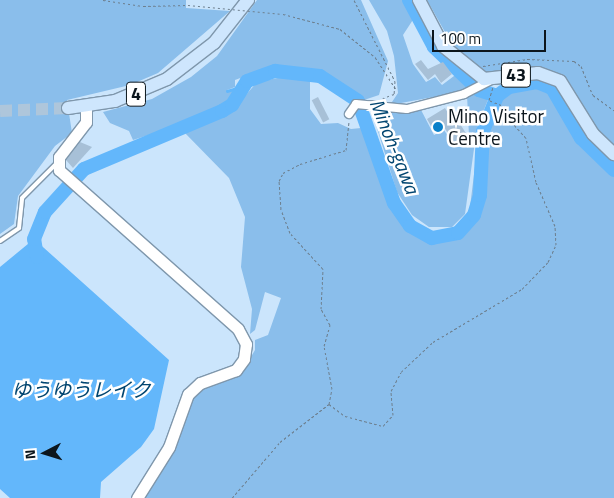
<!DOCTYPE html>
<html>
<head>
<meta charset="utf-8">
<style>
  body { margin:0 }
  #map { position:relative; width:614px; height:498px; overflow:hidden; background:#cbe5fc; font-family:"Titillium Web","Noto Sans JP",sans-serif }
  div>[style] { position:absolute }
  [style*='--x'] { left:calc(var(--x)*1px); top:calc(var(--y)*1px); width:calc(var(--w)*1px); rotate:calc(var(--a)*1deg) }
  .green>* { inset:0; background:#8abeeb }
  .water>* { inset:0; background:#63b7fb }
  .stream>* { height:2.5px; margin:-1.25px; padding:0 1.25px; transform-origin:1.25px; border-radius:1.25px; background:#63b7fb }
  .river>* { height:14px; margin:-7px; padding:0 7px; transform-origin:7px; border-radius:7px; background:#63b7fb }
  .building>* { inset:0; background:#a7c0d7; transform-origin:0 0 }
  .primary-tunnel>* { height:12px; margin-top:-6px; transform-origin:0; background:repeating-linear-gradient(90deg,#aec6db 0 12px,transparent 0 18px) }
  .path>* { height:1px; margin-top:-0.5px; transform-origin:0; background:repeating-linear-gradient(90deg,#6c7e8d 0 2.5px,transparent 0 5px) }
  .roads { filter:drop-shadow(1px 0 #7f97ac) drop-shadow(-1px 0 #7f97ac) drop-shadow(0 1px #7f97ac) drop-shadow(0 -1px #7f97ac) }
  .lane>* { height:4px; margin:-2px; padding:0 2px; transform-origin:2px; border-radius:2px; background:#fff }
  .street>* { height:8px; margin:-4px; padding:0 4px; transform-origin:4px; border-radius:4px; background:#fff }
  .secondary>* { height:11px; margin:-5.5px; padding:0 5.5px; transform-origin:5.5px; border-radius:5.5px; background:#fff }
  .primary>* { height:12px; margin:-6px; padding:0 6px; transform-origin:6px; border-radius:6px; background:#cee6fd }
  .path-bridge>* { height:1px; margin-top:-0.5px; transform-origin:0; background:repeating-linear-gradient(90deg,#6c7e8d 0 2.5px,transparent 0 5px) }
  .dots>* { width:14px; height:14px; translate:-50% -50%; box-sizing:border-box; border:2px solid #fff; border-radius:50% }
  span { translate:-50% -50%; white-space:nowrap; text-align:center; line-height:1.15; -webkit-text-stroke:5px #fff; paint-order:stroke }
  .shield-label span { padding:1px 4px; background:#fff; border:1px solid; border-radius:4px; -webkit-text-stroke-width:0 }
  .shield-label { font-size:18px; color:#0c161d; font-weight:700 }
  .poi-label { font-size:19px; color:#0c161d }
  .left { translate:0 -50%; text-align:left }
  .water-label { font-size:20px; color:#014570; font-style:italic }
  .north { position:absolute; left:20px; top:428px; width:50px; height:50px; -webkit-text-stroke:4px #fff; paint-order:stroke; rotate:265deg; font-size:14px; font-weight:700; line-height:20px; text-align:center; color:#0c161d }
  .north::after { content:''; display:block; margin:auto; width:18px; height:22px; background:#0c161d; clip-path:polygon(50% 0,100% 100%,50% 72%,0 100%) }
  .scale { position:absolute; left:432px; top:30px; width:114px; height:22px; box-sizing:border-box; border:2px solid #0c161d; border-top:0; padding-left:6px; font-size:15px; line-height:18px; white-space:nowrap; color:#0c161d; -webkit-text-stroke:4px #fff; paint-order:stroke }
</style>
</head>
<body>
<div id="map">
  <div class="green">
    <i style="clip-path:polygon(0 0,186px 0,186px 8px,230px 11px,158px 73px,130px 85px,67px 100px,72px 133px,55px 146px,18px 196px,14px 224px,0 234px)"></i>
    <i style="clip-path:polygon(257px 0,361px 0,388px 61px,379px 95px,361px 101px,345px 85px,319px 71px,268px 68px,235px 80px,235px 87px,227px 90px,236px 91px,221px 106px,161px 131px,133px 140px,129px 131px,110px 123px,103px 112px,152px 99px,191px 77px,217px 56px)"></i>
    <i style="clip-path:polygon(369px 0,413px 0,420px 9px,403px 35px,413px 64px,426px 82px,435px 77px,442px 85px,458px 73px,436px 54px,440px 48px,479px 85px,466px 91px,390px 105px,398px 93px,394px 56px,387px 31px)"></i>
    <i style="clip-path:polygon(427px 0,614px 0,614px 148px,598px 133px,564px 77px,540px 68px,487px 73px,455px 50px)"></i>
    <i style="clip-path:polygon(293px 75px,310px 78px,310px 109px,321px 124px,338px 123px,351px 129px,371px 127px,396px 200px,417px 226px,435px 234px,454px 231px,469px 215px,478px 142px,494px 92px,510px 82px,535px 78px,557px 84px,591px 139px,614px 162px,614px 498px,142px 498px,185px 406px,197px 390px,234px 378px,245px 367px,255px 350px,255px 340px,268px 335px,281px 298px,265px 292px,255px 330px,250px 334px,252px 309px,241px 267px,245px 217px,229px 178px,184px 132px,232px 111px,257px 82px)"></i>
    <i style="clip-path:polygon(481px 88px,491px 92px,477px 127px,465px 214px,452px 227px,429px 227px,412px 215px,397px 192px,370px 106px,395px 112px,420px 108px,434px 135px,444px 130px,454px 145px,469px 136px,467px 95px)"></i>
  </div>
  <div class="water">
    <i style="clip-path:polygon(34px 239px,169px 360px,154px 429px,141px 447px,101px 482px,100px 498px,10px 498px,0 489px,0 267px)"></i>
  </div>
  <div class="stream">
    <i style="--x:227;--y:91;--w:17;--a:-17"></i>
  </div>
  <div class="river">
    <i style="--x:409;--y:0;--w:53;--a:62"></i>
    <i style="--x:434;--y:47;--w:62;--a:43.7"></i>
    <i style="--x:479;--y:90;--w:19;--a:18"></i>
    <i style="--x:37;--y:257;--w:18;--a:-99"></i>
    <i style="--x:34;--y:239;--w:29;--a:-68"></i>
    <i style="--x:45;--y:212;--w:58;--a:-47.8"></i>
    <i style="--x:84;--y:169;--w:150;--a:-22.8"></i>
    <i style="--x:222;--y:111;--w:12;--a:-31"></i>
    <i style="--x:232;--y:105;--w:28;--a:-58"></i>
    <i style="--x:247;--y:81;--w:30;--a:-20"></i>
    <i style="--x:275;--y:71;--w:45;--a:6.3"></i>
    <i style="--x:320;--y:76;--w:45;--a:33.3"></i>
    <i style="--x:358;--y:101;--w:108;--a:70.6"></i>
    <i style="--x:394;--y:203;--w:28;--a:55"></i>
    <i style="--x:410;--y:226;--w:25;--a:29"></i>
    <i style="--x:432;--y:238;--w:26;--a:-11"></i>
    <i style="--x:458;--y:233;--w:24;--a:-48"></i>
    <i style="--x:474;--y:215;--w:21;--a:-73"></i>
    <i style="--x:480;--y:195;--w:64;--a:-87.3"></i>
    <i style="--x:483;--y:131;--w:38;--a:-68"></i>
    <i style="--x:497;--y:96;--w:15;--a:-37"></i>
    <i style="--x:509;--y:87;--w:28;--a:-10"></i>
    <i style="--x:537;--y:82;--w:16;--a:22"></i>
    <i style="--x:552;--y:88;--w:58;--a:59.9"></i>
    <i style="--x:581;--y:138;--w:46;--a:44.1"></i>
  </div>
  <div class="building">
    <i style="clip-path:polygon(421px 60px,428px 69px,443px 62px,452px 74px,441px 83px,435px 74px,428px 80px,415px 64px)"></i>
    <i style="left:318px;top:97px;width:25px;height:7px;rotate:63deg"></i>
    <i style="clip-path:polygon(445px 108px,448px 113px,452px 111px,467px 135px,454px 143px,444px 127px,435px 133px,427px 119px)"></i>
    <i style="clip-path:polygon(80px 142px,92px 147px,73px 168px,66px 160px)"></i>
  </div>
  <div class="primary-tunnel">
    <i style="--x:0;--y:111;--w:68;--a:-2.5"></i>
  </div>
  <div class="path">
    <i style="--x:103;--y:0;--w:40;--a:8.5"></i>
    <i style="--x:143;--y:6;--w:45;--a:-1.3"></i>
    <i style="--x:354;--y:0;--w:91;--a:63.2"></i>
    <i style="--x:395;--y:81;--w:13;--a:94"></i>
    <i style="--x:394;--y:94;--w:12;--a:160"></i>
    <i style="--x:283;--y:14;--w:59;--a:14.7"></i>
    <i style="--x:340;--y:29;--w:45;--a:38.7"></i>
    <i style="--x:375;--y:57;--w:38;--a:57"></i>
    <i style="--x:483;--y:66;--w:45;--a:-9"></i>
    <i style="--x:527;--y:59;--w:47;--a:2.4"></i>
    <i style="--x:574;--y:61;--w:9;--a:36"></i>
    <i style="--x:581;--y:66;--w:31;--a:68"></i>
    <i style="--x:593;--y:95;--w:26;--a:36"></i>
    <i style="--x:329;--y:404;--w:20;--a:37"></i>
    <i style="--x:345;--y:416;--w:39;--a:15"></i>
    <i style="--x:383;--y:426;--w:15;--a:-48"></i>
    <i style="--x:393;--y:415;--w:24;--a:-95"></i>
    <i style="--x:391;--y:391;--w:21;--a:-62"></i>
    <i style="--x:401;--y:372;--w:44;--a:-43.2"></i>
    <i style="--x:433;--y:342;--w:104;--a:-30.8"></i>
    <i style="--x:522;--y:289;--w:37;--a:-46"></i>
    <i style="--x:548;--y:262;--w:19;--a:-65"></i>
    <i style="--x:556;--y:245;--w:19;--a:-93"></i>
    <i style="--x:555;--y:226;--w:48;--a:-113.4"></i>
    <i style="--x:536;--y:182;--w:45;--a:-102.8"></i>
    <i style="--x:526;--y:138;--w:24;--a:-132"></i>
    <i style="--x:510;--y:120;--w:14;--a:-107"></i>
    <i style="--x:506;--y:107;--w:18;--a:-158"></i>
    <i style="--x:489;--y:100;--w:14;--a:-73"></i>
    <i style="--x:232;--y:498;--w:74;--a:-49.4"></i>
    <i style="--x:280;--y:442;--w:62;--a:-37.8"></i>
    <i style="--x:329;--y:404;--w:15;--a:-79"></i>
    <i style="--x:332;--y:389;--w:44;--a:-100.5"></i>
    <i style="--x:324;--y:346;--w:22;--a:-74"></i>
    <i style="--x:330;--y:325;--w:18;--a:-119"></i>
    <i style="--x:321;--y:309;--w:40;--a:-87.1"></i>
    <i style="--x:323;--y:269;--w:49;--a:-132.5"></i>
    <i style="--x:290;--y:233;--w:26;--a:-111"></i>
    <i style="--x:281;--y:209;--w:28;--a:-94"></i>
    <i style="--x:279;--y:181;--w:9;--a:-63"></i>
    <i style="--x:283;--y:173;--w:19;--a:-28"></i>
    <i style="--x:300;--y:164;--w:48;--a:-16.9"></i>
    <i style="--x:346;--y:150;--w:29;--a:-84"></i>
  </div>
  <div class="roads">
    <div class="lane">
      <i style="--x:0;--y:241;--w:23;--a:-34"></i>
      <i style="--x:19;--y:228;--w:30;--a:-84"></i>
      <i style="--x:22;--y:198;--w:49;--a:-45"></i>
    </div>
    <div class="street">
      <i style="--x:349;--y:114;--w:12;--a:-55"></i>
      <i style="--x:356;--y:104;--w:51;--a:5.6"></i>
      <i style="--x:407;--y:109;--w:59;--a:-14.7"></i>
      <i style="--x:464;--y:94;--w:28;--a:-27"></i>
    </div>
    <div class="secondary">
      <i style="--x:86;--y:106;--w:16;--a:90"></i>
      <i style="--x:86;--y:122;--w:44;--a:127.6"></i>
      <i style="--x:59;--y:157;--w:13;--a:90"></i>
      <i style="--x:59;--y:170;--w:239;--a:41.6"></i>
      <i style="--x:238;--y:329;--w:17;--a:62"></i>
      <i style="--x:246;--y:344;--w:15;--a:98"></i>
      <i style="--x:244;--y:359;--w:14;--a:126"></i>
      <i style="--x:236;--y:370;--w:38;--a:160"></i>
      <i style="--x:200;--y:383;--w:16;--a:137"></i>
      <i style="--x:188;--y:394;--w:56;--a:109.7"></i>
      <i style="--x:169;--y:447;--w:60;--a:122.1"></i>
    </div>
    <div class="primary">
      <i style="--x:419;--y:0;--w:52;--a:62.4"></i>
      <i style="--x:443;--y:46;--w:53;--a:38.8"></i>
      <i style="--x:484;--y:79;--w:54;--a:-6.3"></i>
      <i style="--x:538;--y:73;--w:23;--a:20"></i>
      <i style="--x:560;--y:81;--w:62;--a:58.1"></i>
      <i style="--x:593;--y:134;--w:29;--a:44"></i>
      <i style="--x:68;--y:108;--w:48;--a:-8.5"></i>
      <i style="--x:115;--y:101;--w:56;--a:-22.9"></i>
      <i style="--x:167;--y:79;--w:59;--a:-37.5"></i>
      <i style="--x:214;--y:43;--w:55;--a:-51.7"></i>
    </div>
  </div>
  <div class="path-bridge">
    <i style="--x:188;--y:5;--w:95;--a:5.4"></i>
  </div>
  <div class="dots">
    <i style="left:438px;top:127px;background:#0a80c9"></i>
  </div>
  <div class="shield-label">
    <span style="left:516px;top:75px">43</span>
    <span style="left:136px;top:94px">4</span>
  </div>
  <div class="poi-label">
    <span class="left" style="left:448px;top:127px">Mino Visitor<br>Centre</span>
  </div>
  <div class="water-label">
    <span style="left:395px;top:146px;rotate:68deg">Minoh-gawa</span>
    <span style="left:81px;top:389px">ゆうゆうレイク</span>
  </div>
  <div class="north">N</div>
  <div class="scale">100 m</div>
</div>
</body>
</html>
